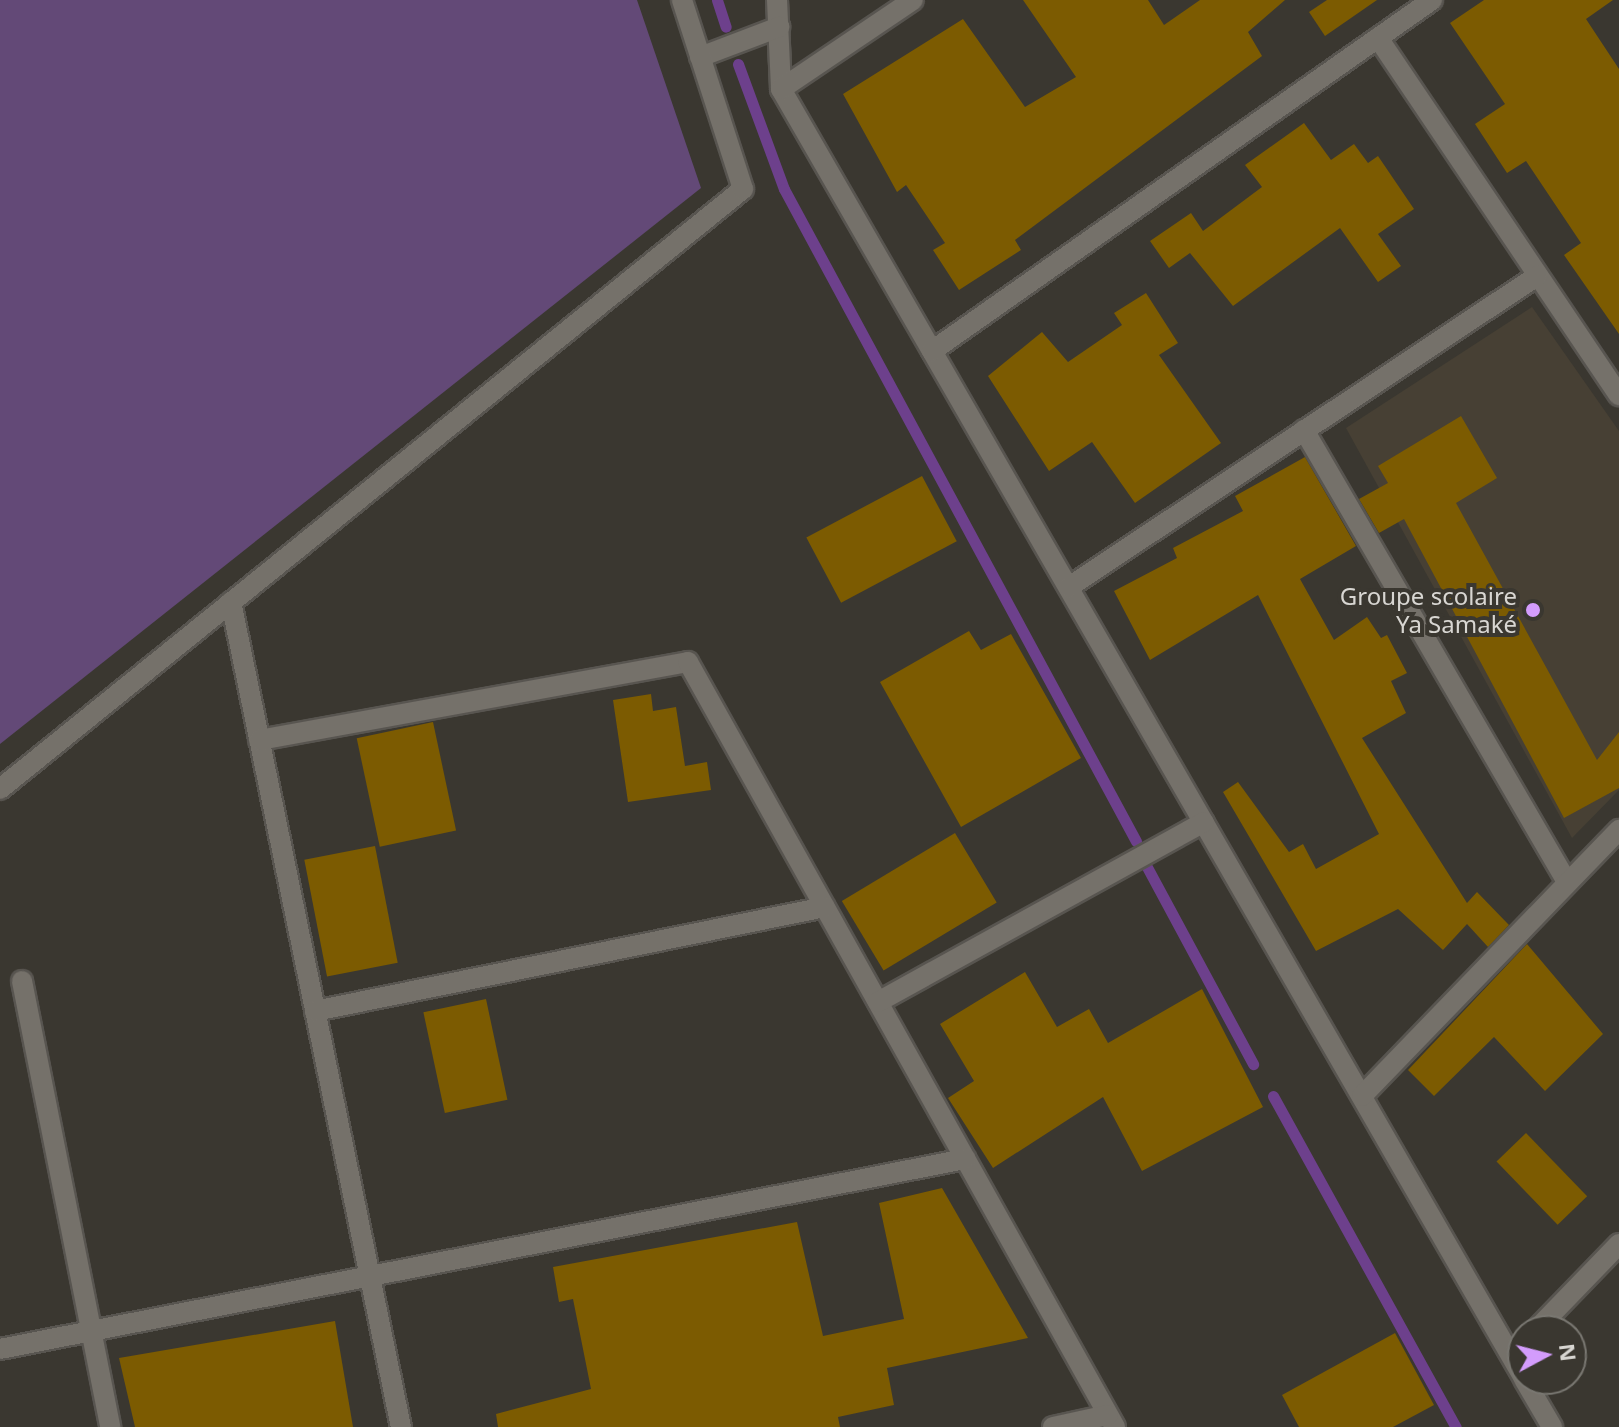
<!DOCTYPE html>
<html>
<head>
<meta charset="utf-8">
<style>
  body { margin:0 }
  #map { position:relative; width:1619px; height:1427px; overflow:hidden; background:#3a3730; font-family:"Noto Sans",sans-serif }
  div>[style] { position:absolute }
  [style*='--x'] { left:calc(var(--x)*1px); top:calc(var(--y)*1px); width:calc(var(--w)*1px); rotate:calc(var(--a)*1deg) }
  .built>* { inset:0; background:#474034 }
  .green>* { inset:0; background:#634977 }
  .stream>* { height:11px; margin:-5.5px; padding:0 5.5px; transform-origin:5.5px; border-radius:5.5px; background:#6d408c }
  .building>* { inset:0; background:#7c5b01; transform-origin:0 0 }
  .roads { filter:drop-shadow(2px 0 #585550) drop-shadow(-2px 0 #585550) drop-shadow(0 2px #585550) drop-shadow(0 -2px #585550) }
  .minor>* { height:20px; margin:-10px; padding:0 10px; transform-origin:10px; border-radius:10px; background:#75716a }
  .dots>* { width:22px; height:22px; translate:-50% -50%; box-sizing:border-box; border:4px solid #3a3730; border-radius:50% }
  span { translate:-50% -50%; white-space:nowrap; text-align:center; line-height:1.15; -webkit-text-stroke:8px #3a3730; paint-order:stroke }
  .poi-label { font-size:24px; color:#d8d6d2 }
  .right { translate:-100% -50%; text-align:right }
  .north { position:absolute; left:1507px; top:1315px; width:80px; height:80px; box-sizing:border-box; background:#3a3730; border:2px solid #797771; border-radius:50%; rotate:83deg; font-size:22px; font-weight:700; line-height:32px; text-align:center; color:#d8d6d2 }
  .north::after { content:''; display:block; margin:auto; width:28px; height:36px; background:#d39cfc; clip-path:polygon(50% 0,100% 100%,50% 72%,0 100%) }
</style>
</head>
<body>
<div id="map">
  <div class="built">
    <i style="clip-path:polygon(1532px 307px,1619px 431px,1619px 790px,1572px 838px,1346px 428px)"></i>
  </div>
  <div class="green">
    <i style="clip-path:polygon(0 0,637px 0,701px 188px,0 744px)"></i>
  </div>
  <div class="stream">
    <i style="--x:717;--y:0;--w:28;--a:72"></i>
    <i style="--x:738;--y:64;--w:133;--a:69.8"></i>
    <i style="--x:784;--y:189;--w:741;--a:61.64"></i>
    <i style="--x:1147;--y:867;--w:224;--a:61.7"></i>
    <i style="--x:1273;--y:1096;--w:378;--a:61.1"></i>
  </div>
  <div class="building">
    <i style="clip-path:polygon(1023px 0,1148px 0,1164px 25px,1200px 0,1285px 0,1248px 32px,1262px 56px,1015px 240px,1021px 250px,959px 290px,933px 250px,945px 243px,906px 185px,897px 192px,843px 94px,963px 19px,1025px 107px,1076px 77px)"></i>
    <i style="clip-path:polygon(1327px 0,1377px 0,1325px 36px,1309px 12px)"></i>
    <i style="clip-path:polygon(1484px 0,1613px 0,1586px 19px,1619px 69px,1619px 334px,1564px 255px,1581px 243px,1526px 161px,1507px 173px,1475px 124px,1505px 104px,1450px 23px)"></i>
    <i style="clip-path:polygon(1304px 123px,1331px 160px,1354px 144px,1368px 163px,1378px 156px,1414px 209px,1378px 234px,1401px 266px,1378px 282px,1340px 228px,1233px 306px,1190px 253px,1169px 268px,1150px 241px,1191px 213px,1203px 231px,1262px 187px,1245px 165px)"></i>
    <i style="clip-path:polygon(1146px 293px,1178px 343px,1159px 355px,1221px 443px,1135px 503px,1092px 442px,1049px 471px,988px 376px,1042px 332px,1068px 362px,1122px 325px,1114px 313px)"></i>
    <i style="clip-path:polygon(1461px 416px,1497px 478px,1456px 503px,1597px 760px,1619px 732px,1619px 788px,1564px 818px,1404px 519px,1379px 533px,1359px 499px,1388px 483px,1378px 466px)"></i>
    <i style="clip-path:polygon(1305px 457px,1356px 546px,1300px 579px,1334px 640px,1367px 617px,1381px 638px,1387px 635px,1407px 673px,1391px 681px,1406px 713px,1362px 738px,1467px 903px,1477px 892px,1509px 925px,1488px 947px,1467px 924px,1443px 950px,1398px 909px,1316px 951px,1223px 792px,1238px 782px,1289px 852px,1303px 844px,1316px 869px,1379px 834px,1258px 595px,1150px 660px,1114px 591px,1177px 558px,1173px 548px,1243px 511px,1235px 496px)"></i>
    <i style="left:922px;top:476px;width:74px;height:131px;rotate:62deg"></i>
    <i style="clip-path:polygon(969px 631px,981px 650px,1011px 634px,1081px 758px,961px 827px,880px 682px)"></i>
    <i style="clip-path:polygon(651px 694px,653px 711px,676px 707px,685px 766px,707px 762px,711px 790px,628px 802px,613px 700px)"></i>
    <i style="left:433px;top:722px;width:111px;height:78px;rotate:78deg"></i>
    <i style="left:955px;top:833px;width:81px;height:132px;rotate:59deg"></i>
    <i style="left:375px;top:846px;width:119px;height:72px;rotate:79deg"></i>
    <i style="clip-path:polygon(1527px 944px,1603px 1034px,1545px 1091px,1494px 1037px,1434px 1096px,1408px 1070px)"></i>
    <i style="clip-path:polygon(1025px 972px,1057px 1027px,1089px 1009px,1108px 1043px,1202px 989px,1263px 1107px,1142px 1171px,1103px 1097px,993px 1168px,948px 1098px,974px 1081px,940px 1024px)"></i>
    <i style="left:486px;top:999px;width:103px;height:64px;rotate:78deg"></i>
    <i style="left:1526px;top:1133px;width:88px;height:41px;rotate:46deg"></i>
    <i style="clip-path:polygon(942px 1188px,1028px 1338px,887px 1368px,894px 1405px,838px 1417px,840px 1427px,498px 1427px,496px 1414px,591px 1389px,573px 1299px,559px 1302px,553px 1267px,797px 1222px,823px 1336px,904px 1319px,879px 1203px)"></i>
    <i style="clip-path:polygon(335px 1321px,353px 1427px,135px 1427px,119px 1358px)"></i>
    <i style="clip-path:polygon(1395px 1333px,1434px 1405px,1393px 1427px,1299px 1427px,1282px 1395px)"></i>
  </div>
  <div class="roads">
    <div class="minor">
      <i style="--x:777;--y:0;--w:89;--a:87.4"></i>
      <i style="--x:781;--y:89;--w:1486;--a:60.05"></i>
      <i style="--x:1378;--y:38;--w:431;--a:56"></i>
      <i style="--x:700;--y:57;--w:85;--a:-20.8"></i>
      <i style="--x:781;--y:89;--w:159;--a:-34"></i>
      <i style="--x:932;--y:351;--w:611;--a:-35.07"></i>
      <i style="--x:1304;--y:430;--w:523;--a:59.81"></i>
      <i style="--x:1069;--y:587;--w:562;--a:-33.61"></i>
      <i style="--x:231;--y:602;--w:842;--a:78.36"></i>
      <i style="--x:259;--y:740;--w:436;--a:-10.3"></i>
      <i style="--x:688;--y:662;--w:876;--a:60.83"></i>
      <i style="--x:0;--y:789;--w:955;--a:-38.92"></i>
      <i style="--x:743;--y:189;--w:199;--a:-107.9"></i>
      <i style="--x:22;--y:981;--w:455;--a:78.8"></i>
      <i style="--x:878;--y:1002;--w:372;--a:-28.9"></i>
      <i style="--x:315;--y:1011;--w:520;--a:-11.53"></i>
      <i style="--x:1362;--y:1096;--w:370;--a:-46"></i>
      <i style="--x:1535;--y:1331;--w:121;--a:-46"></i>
      <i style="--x:0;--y:1349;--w:984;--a:-11.14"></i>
      <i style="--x:1524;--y:1379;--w:56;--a:59.7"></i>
      <i style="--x:1053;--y:1427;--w:56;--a:-12.3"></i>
    </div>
  </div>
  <div class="dots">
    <i style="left:1533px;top:610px;background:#d39cfc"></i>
  </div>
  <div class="poi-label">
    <span class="right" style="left:1517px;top:610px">Groupe scolaire<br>Ya Samaké</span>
  </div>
  <div class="north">N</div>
</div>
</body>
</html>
